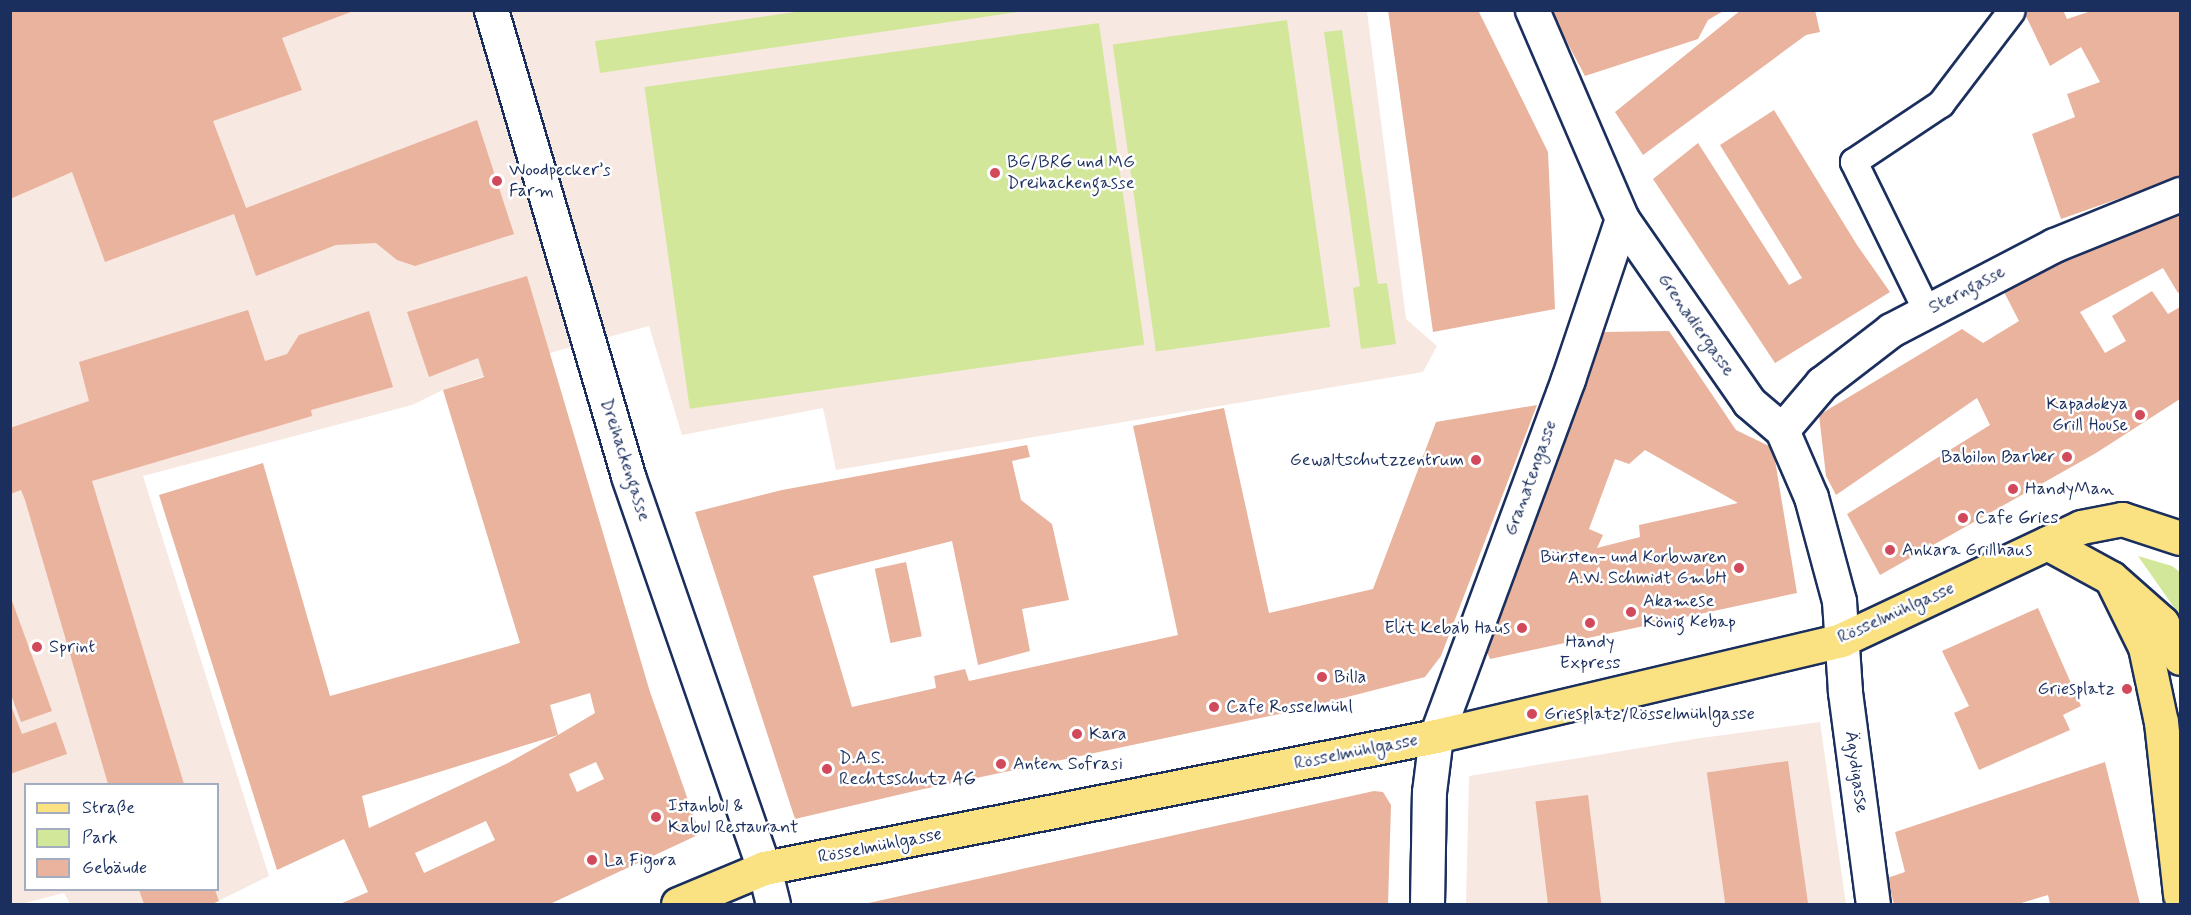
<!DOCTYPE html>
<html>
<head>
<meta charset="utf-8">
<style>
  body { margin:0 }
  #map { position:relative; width:2191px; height:915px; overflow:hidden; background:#fff; font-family:Mynerve,sans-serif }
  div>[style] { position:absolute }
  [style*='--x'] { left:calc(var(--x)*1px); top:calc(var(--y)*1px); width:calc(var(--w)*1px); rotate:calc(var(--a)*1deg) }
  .built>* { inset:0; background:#f8e8e2 }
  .green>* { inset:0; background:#d3e79b; transform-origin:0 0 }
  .building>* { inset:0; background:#e9b39e; transform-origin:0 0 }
  .roads { filter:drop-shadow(2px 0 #1b2f5e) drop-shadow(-2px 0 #1b2f5e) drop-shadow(0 2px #1b2f5e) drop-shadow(0 -2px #1b2f5e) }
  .lane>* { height:26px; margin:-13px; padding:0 13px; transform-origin:13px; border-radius:13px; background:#fff }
  .street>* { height:33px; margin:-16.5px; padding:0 16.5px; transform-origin:16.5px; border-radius:16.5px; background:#fff }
  .primary>* { height:33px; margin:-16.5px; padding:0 16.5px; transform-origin:16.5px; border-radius:16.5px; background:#fae181 }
  .dots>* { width:16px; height:16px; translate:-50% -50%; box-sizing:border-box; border:3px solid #fff; border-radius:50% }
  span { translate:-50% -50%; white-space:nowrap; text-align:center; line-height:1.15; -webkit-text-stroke:5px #fff; paint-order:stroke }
  .poi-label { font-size:18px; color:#1b2f5e }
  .left { translate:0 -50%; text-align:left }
  .right { translate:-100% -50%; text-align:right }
  .street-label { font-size:18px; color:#1b2f5e }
  .frame { position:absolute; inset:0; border:12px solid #1b2f5e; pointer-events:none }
  .legend { position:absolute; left:24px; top:783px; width:195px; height:108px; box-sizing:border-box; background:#fff; border:2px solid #a4acbf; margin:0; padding:8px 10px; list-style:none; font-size:18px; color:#1b2f5e }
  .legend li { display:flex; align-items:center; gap:12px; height:30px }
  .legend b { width:30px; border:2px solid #a4acbf }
</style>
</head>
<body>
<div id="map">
  <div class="built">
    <i style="clip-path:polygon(evenodd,10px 11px,1367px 11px,1406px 319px,1437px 346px,1423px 372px,836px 470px,823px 408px,682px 435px,649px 326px,557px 351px,443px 390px,412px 405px,143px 476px,269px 876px,212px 904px,70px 904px,64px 893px,21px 904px,11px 904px,10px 11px,26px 784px,218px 784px,218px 890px,26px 890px,26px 784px)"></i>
    <i style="clip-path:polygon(1820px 722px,1846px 904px,1466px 904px,1469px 776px,1701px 738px)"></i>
  </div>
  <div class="green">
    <i style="clip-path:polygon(802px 11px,802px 10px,1025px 11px,600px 73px,595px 41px)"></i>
    <i style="left:1287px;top:20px;width:310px;height:176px;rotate:82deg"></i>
    <i style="left:1099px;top:23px;width:325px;height:459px;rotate:82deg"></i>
    <i style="clip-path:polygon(1342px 30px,1378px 284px,1387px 283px,1396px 344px,1361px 349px,1353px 288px,1360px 286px,1324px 32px)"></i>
    <i style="clip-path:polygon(2138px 556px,2172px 566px,2180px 572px,2180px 616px)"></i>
  </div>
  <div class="building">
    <i style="clip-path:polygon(10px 10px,356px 10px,282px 38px,302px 90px,213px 121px,246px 208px,477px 120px,514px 234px,415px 266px,397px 260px,376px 243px,336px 245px,256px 276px,234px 214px,105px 262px,72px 172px,10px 199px)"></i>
    <i style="clip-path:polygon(1388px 10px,1478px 10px,1548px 152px,1555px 309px,1433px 332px)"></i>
    <i style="clip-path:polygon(1550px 10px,1725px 10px,1708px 20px,1698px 39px,1585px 76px)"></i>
    <i style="clip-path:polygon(1741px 10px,1815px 10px,1820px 32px,1806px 35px,1643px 155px,1615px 112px)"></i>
    <i style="clip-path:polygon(2023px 10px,2063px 10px,2067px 19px,2094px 10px,2180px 10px,2180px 177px,2061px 219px,2032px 134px,2075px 117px,2067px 94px,2100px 82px,2081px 47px,2050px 66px)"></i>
    <i style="clip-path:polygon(1774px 110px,1857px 245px,1890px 292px,1775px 363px,1653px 179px,1698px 143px,1789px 285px,1802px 278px,1720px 145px)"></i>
    <i style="clip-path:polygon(2180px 200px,2180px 292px,2178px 293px,2163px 268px,2080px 312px,2105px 353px,2126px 341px,2112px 316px,2152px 291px,2168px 314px,2180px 307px,2180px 399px,2096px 453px,1880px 575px,1847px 514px,1990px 425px,1977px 398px,1836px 495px,1826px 476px,1819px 415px,1962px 329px,1983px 343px,2019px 321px,2003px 290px)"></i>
    <i style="clip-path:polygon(evenodd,527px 276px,650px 692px,700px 834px,550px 904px,340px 904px,368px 892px,344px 839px,277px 870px,159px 495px,263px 463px,330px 696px,520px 643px,443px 390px,484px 377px,478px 358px,429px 377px,407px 312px,527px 276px,590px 693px,595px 713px,558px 735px,550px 705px,590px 693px,527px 276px,558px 735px,508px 763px,369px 828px,362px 796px,558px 735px,527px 276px,596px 762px,604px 779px,577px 792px,569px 774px,596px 762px,527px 276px,486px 821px,495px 840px,424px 873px,415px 853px,486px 821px)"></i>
    <i style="clip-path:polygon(248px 310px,265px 361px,287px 354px,299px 335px,369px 311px,393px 387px,311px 410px,312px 416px,92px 481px,184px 784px,108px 784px,25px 500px,21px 490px,10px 494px,10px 428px,89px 401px,79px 362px)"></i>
    <i style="clip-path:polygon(evenodd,1669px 331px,1736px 430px,1773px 448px,1797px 593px,1490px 659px,1484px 645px,1604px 332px,1669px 331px,1645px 450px,1738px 503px,1639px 525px,1640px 537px,1597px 548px,1603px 535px,1589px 529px,1615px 459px,1629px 464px,1645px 450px)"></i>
    <i style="clip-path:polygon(1537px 405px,1441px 656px,1425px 677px,1289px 712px,919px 790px,795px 819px,695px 512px,782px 490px,1027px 445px,1030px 457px,1012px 461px,1021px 500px,1052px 524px,1069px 600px,1022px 609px,1030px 651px,978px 665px,952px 541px,813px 576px,852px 707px,936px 688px,934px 676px,965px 669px,969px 681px,1178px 635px,1133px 426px,1224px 408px,1269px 613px,1373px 589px,1436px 422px)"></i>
    <i style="left:906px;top:562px;width:76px;height:32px;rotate:78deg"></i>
    <i style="clip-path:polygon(11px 598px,52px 711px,21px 722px,10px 692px)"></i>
    <i style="clip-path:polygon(2038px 608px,2081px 706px,2063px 715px,2070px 730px,1979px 770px,1954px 713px,1969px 706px,1942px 651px)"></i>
    <i style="clip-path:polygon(10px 703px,22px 734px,56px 722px,67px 754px,10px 774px)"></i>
    <i style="left:1788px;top:761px;width:144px;height:82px;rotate:82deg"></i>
    <i style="clip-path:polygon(2105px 762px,2140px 904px,2050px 904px,2048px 895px,2018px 904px,1894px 904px,1887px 878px,1905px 872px,1895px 832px)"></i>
    <i style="clip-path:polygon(1374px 791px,1383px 792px,1391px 805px,1388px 904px,864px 904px)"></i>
    <i style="left:1588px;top:795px;width:110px;height:53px;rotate:83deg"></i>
    <i style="clip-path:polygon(139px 890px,215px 890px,219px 901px,212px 904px,144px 904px)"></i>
  </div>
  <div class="roads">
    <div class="lane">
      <i style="--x:1927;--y:311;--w:166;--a:-116.1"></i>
      <i style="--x:1854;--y:162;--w:105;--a:-33.7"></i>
      <i style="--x:1941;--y:104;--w:116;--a:-52.7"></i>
    </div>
    <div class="street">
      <i style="--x:491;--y:10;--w:486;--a:73.6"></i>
      <i style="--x:628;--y:476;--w:415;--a:70.9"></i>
      <i style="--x:764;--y:868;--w:37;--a:76"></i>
      <i style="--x:1532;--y:10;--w:228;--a:66.7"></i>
      <i style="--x:1622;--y:219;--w:223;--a:55.2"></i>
      <i style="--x:1749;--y:402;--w:43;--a:40.3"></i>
      <i style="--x:1782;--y:430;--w:73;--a:66.6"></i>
      <i style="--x:1811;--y:497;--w:108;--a:74.9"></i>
      <i style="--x:1839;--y:601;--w:91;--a:86.2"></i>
      <i style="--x:1845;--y:692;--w:214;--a:82.5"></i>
      <i style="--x:1782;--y:430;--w:62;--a:-49.6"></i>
      <i style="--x:1822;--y:383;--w:87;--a:-37.5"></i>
      <i style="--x:1891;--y:330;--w:184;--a:-27.5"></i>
      <i style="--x:2054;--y:245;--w:136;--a:-22"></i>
      <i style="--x:1427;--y:904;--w:112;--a:-89"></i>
      <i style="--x:1429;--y:792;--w:56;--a:-82.9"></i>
      <i style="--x:1436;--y:736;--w:381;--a:-69.7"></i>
      <i style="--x:1568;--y:379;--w:169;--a:-71.4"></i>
    </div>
    <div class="primary">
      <i style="--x:2047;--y:543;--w:73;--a:28.7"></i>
      <i style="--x:2111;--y:578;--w:68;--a:41.4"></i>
      <i style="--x:2162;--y:623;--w:39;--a:63"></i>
      <i style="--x:2111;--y:578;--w:77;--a:63.8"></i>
      <i style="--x:2145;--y:647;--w:77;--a:78"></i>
      <i style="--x:2161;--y:722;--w:174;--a:83.7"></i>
      <i style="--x:678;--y:904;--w:93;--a:-22.7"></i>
      <i style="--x:764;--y:868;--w:685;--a:-11.11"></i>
      <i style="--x:1436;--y:736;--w:416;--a:-13.3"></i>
      <i style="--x:1841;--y:640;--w:265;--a:-25.2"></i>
      <i style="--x:2081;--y:527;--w:42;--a:-11"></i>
      <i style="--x:2122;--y:519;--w:61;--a:18.1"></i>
    </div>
  </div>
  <div class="dots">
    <i style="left:995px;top:173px;background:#d1495b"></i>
    <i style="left:497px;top:181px;background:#d1495b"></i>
    <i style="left:2140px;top:415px;background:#d1495b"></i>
    <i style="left:2067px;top:457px;background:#d1495b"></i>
    <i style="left:1476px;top:460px;background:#d1495b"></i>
    <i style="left:2013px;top:489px;background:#d1495b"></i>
    <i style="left:1963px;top:518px;background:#d1495b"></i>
    <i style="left:1890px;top:550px;background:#d1495b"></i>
    <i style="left:1739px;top:568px;background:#d1495b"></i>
    <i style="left:1631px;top:612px;background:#d1495b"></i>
    <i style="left:1590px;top:623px;background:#d1495b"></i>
    <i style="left:1522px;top:628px;background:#d1495b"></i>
    <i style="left:37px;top:647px;background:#d1495b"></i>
    <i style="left:1322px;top:677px;background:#d1495b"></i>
    <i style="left:2127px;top:689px;background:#d1495b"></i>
    <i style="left:1214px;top:707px;background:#d1495b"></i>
    <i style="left:1532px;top:714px;background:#d1495b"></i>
    <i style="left:1077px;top:734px;background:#d1495b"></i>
    <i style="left:1001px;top:764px;background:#d1495b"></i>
    <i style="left:827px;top:769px;background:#d1495b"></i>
    <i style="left:656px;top:817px;background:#d1495b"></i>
    <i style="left:592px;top:860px;background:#d1495b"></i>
  </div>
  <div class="poi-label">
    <span class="left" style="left:1007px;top:173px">BG/BRG und MG<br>Dreihackengasse</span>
    <span class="left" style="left:509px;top:181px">Woodpecker’s<br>Farm</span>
    <span class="right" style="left:2128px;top:415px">Kapadokya<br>Grill House</span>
    <span class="right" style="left:2055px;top:457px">Babilon Barber</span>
    <span class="right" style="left:1464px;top:460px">Gewaltschutzzentrum</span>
    <span class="left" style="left:2025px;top:489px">HandyMan</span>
    <span class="left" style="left:1975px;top:518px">Cafe Gries</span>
    <span class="left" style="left:1902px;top:550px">Ankara Grillhaus</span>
    <span class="right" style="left:1727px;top:568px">Bürsten- und Korbwaren<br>A.W. Schmidt GmbH</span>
    <span class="left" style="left:1643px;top:612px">Akamese<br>König Kebap</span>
    <span class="right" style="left:1510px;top:628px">Elit Kebab Haus</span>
    <span style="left:1590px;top:653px">Handy<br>Express</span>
    <span class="left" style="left:49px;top:647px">Sprint</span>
    <span class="left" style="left:1334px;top:677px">Billa</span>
    <span class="right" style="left:2115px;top:689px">Griesplatz</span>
    <span class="left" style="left:1226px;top:707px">Cafe Rosselmühl</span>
    <span class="left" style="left:1544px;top:714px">Griesplatz/Rösselmühlgasse</span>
    <span class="left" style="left:1089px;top:734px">Kara</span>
    <span class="left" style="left:839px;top:769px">D.A.S.<br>Rechtsschutz AG</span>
    <span class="left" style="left:1013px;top:764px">Anten Sofrasi</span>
    <span class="left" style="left:668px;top:817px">Istanbul &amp;<br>Kabul Restaurant</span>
    <span class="left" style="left:604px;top:860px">La Figora</span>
  </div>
  <div class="street-label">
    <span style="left:1967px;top:290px;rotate:-28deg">Sterngasse</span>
    <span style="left:1696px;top:325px;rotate:55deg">Grenadiergasse</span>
    <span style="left:625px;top:460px;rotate:72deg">Dreihackengasse</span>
    <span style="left:1531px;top:478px;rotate:-70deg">Granatengasse</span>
    <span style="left:1896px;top:613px;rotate:-24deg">Rösselmühlgasse</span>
    <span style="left:1356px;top:752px;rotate:-11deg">Rösselmühlgasse</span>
    <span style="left:1856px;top:772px;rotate:82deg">Ägydigasse</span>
    <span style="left:880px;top:846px;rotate:-11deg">Rösselmühlgasse</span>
  </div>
  <div class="frame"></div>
  <ul class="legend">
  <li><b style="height:8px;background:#fae181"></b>Straße</li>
  <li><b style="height:16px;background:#d3e79b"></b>Park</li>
  <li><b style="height:16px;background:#e9b39e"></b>Gebäude</li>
  </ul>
</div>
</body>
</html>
